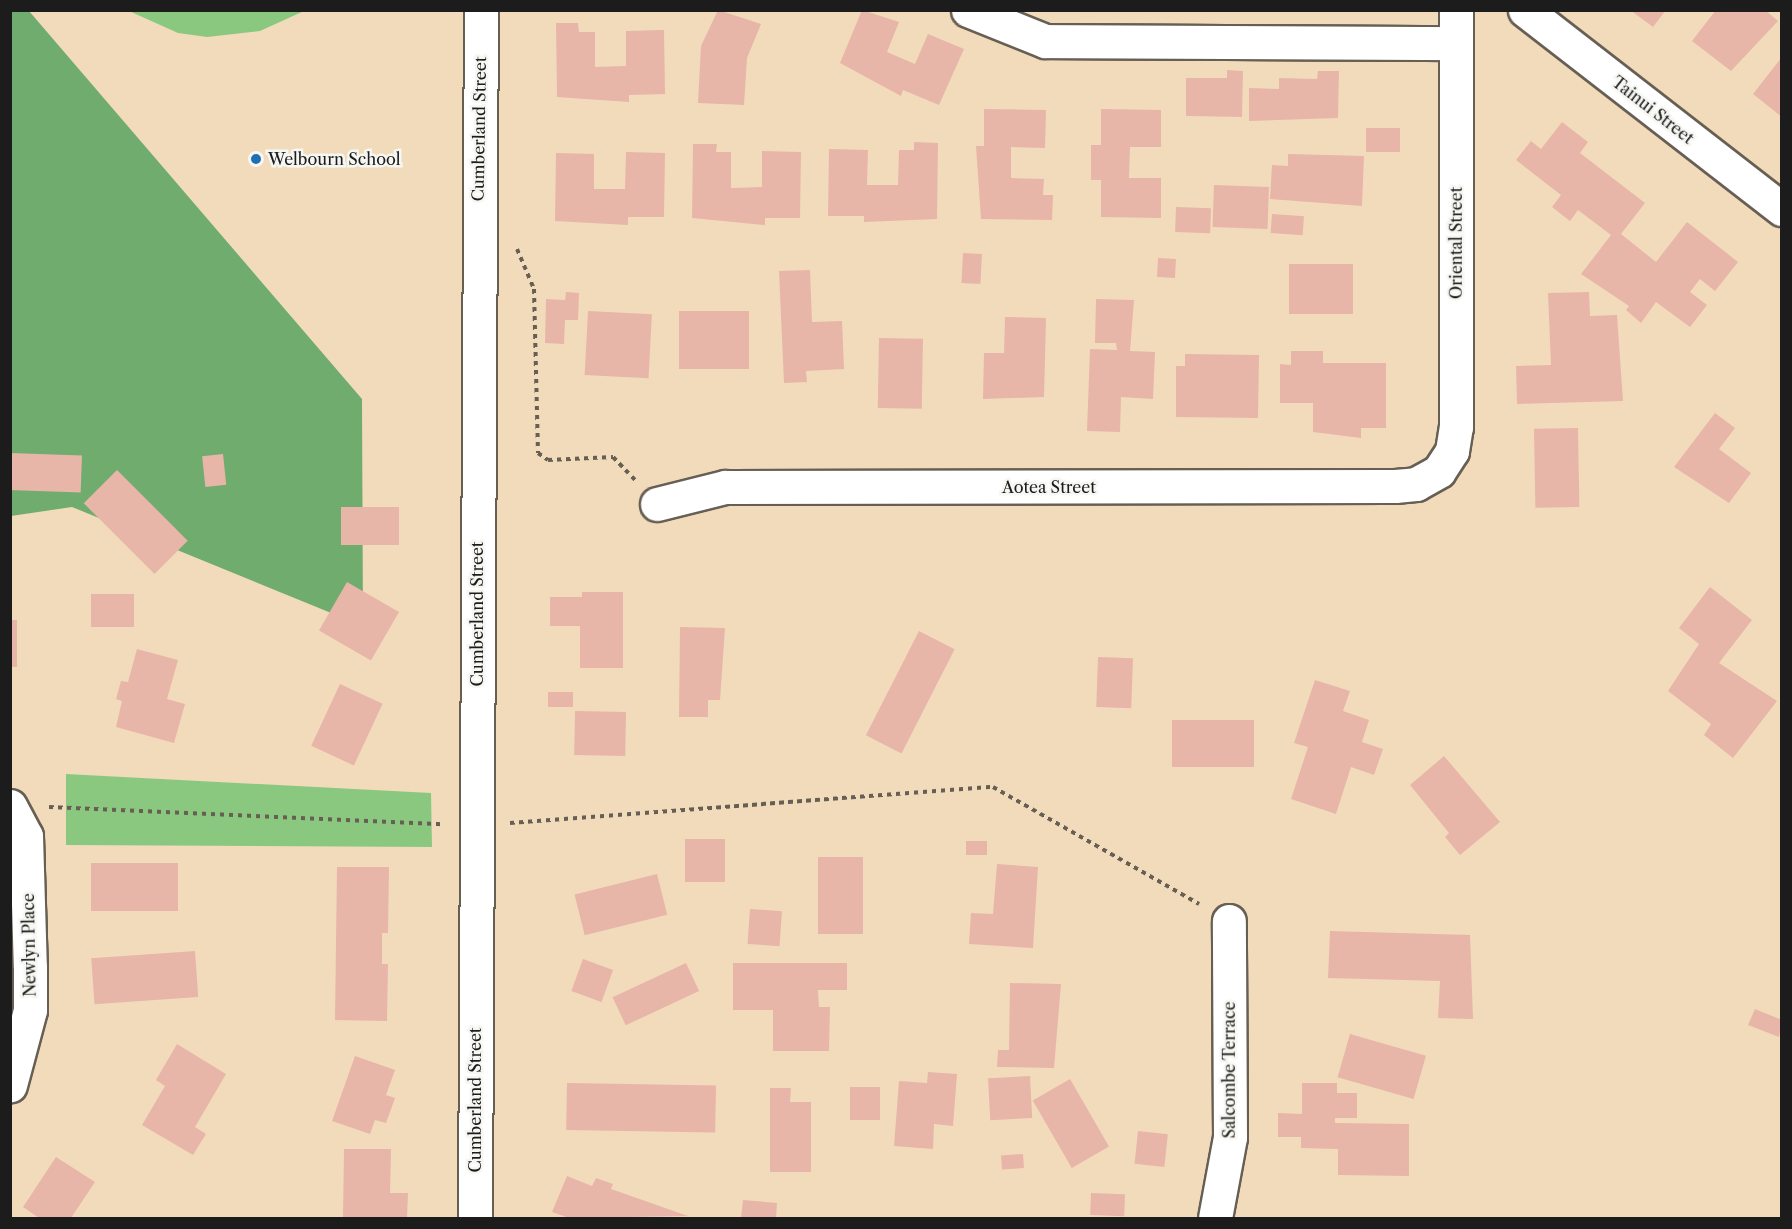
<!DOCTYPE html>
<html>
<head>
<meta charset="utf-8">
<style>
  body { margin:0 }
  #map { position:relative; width:1792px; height:1229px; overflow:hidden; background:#f2dbbb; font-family:"Libre Caslon Text",serif }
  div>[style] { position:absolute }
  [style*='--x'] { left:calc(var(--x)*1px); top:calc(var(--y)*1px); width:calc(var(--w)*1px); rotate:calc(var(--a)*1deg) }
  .green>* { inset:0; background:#8bc87f }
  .forest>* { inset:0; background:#70ac6e }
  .building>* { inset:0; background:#e8b5a9; transform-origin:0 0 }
  .path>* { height:4px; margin-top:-2px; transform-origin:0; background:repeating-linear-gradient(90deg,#675f54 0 4.5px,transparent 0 9px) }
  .roads { filter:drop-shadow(2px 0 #675f54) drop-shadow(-2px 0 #675f54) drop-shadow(0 2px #675f54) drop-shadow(0 -2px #675f54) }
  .street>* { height:33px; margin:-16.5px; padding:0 16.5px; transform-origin:16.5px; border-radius:16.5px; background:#fff }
  .secondary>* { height:33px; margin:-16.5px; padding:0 16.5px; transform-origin:16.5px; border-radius:16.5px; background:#fff }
  .dots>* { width:16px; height:16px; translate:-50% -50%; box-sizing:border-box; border:3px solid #f6f6f2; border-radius:50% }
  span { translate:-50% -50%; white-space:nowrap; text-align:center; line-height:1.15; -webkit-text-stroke:5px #f6f6f2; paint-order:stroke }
  .street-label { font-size:16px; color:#1c1c1c }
  .poi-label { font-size:16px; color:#1c1c1c }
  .left { translate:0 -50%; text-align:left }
  .frame { position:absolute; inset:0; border:12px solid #1c1c1c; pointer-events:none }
</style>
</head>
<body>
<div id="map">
  <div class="green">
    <i style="clip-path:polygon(129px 11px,304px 11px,260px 31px,207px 37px,178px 33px)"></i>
    <i style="clip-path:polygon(66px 774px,431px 793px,432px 847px,66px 845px)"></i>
  </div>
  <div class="forest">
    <i style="clip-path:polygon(10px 11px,29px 11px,362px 399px,363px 626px,72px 507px,11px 516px)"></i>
  </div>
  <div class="building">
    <i style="clip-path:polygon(718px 10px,761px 24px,747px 58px,744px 105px,698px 103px,701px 46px)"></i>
    <i style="clip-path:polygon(862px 10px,899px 22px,887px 52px,915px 64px,928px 34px,964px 49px,939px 105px,903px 90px,901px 96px,840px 63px)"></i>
    <i style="clip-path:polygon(1630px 10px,1666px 10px,1653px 27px)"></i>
    <i style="clip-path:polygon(1716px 10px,1765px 10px,1778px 21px,1731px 71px,1692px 41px)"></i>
    <i style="clip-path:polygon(556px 23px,578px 23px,579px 32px,595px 32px,595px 67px,626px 66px,626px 31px,664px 30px,665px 94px,629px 95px,629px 102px,557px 97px)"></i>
    <i style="clip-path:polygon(1782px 57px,1782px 117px,1753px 94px)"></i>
    <i style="clip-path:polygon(1227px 70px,1243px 71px,1242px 117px,1186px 116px,1186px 78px,1227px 78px)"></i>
    <i style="clip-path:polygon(1318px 71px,1339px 71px,1338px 118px,1249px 121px,1249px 88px,1279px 89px,1279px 78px,1317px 79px)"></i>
    <i style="clip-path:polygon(984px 109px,1046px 110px,1045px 148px,1011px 147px,1011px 178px,1044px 179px,1043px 195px,1053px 195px,1052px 220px,981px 219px,976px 146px,984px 146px)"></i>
    <i style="clip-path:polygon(1101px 109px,1161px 110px,1161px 147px,1130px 147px,1129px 178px,1161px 178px,1161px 218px,1101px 217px,1101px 180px,1091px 180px,1091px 145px,1101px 145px)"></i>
    <i style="clip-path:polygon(1562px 122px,1588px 142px,1580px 153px,1645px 203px,1621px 234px,1656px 262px,1687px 222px,1738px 262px,1715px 291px,1700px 279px,1690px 292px,1707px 305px,1690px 327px,1656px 302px,1641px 323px,1626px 310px,1629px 306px,1581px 274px,1611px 235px,1578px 210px,1570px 221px,1552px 207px,1561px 195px,1516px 160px,1531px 141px,1541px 149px)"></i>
    <i style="left:1366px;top:128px;width:34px;height:24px"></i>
    <i style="clip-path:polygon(914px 142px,938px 143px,937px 219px,864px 222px,864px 216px,828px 216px,829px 149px,868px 150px,867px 185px,898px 185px,899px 150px,914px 150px)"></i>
    <i style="clip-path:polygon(693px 144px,717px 144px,716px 152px,731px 152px,731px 188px,762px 187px,762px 151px,801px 152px,800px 218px,765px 218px,765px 225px,692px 218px)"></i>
    <i style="clip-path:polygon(626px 152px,665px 153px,664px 217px,628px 217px,628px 225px,555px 221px,556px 153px,594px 154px,594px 189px,625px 189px)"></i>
    <i style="clip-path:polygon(1288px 154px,1364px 156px,1362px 206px,1270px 199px,1272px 165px,1288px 166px)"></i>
    <i style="left:1214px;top:185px;width:55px;height:42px;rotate:2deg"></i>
    <i style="left:1176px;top:207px;width:35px;height:25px;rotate:2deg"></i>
    <i style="left:1272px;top:214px;width:32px;height:19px;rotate:4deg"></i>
    <i style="left:963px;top:253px;width:19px;height:30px;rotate:3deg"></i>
    <i style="left:1158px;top:258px;width:18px;height:19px;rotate:3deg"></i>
    <i style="left:1289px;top:264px;width:64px;height:50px"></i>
    <i style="clip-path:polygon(810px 270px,812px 322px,842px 321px,844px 369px,806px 371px,807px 382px,784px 383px,779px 271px)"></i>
    <i style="clip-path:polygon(566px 292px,579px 293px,578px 320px,565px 320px,564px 344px,545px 343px,546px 299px,565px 300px)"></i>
    <i style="clip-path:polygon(1589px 292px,1590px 316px,1617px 315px,1623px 401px,1517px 404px,1516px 366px,1551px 365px,1548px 293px)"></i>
    <i style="clip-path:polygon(1096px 299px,1134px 300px,1130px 351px,1155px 352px,1153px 399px,1121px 397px,1120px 432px,1087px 431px,1090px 349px,1117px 350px,1116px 343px,1095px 343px)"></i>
    <i style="left:588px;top:311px;width:64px;height:64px;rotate:3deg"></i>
    <i style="left:679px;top:311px;width:70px;height:58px"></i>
    <i style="clip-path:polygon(1005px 317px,1046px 318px,1044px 397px,983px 399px,984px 353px,1004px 353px)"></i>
    <i style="left:879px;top:338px;width:44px;height:70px;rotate:1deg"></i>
    <i style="clip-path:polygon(1291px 351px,1323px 351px,1323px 363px,1386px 363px,1386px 428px,1361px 428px,1361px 438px,1313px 432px,1313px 403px,1280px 403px,1280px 364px,1291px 365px)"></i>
    <i style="clip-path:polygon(1185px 354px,1259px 355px,1258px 418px,1176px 417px,1176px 366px,1185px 366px)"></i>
    <i style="clip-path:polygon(1715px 413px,1735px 428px,1719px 449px,1751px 473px,1729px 503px,1674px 467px)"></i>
    <i style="left:1578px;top:428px;width:79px;height:44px;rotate:89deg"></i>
    <i style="left:10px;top:453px;width:72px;height:37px;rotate:2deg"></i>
    <i style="left:223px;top:454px;width:31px;height:21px;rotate:84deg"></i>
    <i style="left:117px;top:470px;width:100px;height:47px;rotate:45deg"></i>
    <i style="left:341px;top:507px;width:58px;height:38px"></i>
    <i style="left:347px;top:582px;width:60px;height:56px;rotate:30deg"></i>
    <i style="clip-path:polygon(1710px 587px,1752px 620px,1719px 663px,1777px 701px,1733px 758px,1704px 735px,1711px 724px,1668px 691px,1699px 644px,1679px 628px)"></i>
    <i style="clip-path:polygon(582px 592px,623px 592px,623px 668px,580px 668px,580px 626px,550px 626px,550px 597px,582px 597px)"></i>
    <i style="left:91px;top:594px;width:43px;height:33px"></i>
    <i style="left:10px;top:620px;width:7px;height:47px"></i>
    <i style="clip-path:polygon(680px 627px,725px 628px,720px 700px,708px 700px,708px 717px,679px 717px)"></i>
    <i style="left:919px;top:631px;width:40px;height:117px;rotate:27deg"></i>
    <i style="clip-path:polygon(137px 649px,178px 660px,167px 699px,185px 704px,174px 743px,116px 727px,122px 701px,116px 699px,121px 681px,128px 682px)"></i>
    <i style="left:1098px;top:657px;width:35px;height:50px;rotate:2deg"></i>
    <i style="clip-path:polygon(1315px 680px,1350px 691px,1343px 711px,1369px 720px,1362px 742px,1383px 749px,1374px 775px,1351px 767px,1336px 814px,1291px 799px,1308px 747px,1294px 743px)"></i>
    <i style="left:340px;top:684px;width:47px;height:68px;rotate:25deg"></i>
    <i style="left:548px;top:692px;width:25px;height:15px"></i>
    <i style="left:575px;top:711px;width:51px;height:44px;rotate:1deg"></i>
    <i style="left:1172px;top:720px;width:82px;height:47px"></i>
    <i style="clip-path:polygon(1444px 756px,1500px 822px,1460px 855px,1445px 837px,1449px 833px,1410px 785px)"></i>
    <i style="left:685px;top:839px;width:40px;height:43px"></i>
    <i style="left:966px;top:841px;width:21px;height:14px"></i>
    <i style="left:818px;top:857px;width:45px;height:77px"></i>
    <i style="left:91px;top:863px;width:87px;height:48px"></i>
    <i style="clip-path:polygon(997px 864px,1038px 867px,1033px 948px,969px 944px,971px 913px,993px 914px)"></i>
    <i style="clip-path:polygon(337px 867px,389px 867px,388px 933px,382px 933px,382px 964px,388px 964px,387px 1021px,335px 1020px)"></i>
    <i style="left:657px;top:874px;width:42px;height:85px;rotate:76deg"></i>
    <i style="left:750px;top:909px;width:32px;height:35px;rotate:4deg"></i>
    <i style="clip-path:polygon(1330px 931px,1470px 935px,1473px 1019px,1438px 1018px,1440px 981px,1328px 978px)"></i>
    <i style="left:195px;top:951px;width:46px;height:104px;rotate:86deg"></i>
    <i style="left:583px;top:959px;width:32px;height:34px;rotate:20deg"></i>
    <i style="left:686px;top:963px;width:31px;height:81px;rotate:65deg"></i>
    <i style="clip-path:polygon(733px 963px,847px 963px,847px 990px,818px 990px,819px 1007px,830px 1007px,829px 1051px,773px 1051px,773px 1010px,733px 1010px)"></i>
    <i style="clip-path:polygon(1010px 983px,1061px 984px,1054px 1068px,997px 1067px,998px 1050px,1009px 1050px)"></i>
    <i style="clip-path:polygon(1755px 1009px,1782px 1020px,1779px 1037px,1748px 1025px)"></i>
    <i style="left:1350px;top:1034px;width:79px;height:45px;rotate:16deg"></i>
    <i style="clip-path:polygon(177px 1044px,226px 1074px,195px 1127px,206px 1134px,193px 1155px,142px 1125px,165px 1086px,156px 1080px)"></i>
    <i style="clip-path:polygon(355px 1056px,395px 1070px,386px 1095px,395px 1098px,386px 1123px,375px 1120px,370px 1134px,332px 1121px)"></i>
    <i style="clip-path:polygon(928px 1072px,957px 1074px,953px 1126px,934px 1124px,933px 1149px,894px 1146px,899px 1081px,927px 1083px)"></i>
    <i style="left:1030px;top:1076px;width:42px;height:42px;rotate:87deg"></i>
    <i style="left:1070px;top:1079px;width:78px;height:43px;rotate:60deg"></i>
    <i style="left:567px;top:1083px;width:149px;height:47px;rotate:1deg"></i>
    <i style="clip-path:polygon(1302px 1083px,1337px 1083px,1337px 1093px,1357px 1093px,1357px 1118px,1335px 1118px,1335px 1123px,1409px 1124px,1409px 1176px,1338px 1175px,1338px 1149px,1301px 1148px,1301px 1137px,1278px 1137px,1278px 1113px,1302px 1114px)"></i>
    <i style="left:880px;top:1087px;width:33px;height:30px;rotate:90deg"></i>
    <i style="clip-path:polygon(770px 1088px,791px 1088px,790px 1102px,811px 1102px,811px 1172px,770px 1172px)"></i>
    <i style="left:1138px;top:1131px;width:30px;height:33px;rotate:6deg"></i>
    <i style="clip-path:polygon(344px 1149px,391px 1149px,390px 1193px,408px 1193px,407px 1218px,343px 1218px)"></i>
    <i style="left:1023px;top:1154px;width:14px;height:22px;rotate:86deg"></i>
    <i style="clip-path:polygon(56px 1157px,95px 1182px,71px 1218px,39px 1218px,23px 1207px)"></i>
    <i style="clip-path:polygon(567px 1176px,592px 1186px,596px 1178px,613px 1184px,611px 1189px,688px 1216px,569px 1218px,552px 1212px)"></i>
    <i style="left:1091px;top:1193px;width:34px;height:22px;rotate:2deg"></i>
    <i style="clip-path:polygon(743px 1200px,777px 1203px,776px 1218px,741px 1218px)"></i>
  </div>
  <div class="path">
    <i style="--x:517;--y:249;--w:43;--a:67"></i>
    <i style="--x:534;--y:289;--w:164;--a:88.6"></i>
    <i style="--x:538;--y:453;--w:12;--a:35"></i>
    <i style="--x:548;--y:460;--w:65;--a:-2.6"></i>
    <i style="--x:613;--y:457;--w:32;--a:46"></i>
    <i style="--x:49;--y:807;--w:394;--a:2.5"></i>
    <i style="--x:510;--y:823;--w:484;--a:-4.3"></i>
    <i style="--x:993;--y:787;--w:237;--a:29.6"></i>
  </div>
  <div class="roads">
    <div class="street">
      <i style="--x:968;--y:10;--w:83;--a:21.9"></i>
      <i style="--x:1045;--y:41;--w:411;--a:0.3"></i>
      <i style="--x:1525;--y:10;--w:325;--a:37.8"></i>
      <i style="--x:657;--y:504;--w:70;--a:-14"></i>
      <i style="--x:725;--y:487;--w:670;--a:-0.09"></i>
      <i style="--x:1395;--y:486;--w:21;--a:-5"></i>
      <i style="--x:1416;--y:484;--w:26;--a:-29"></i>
      <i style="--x:1439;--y:471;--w:24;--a:-57"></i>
      <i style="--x:1452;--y:451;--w:24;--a:-81"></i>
      <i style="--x:1456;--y:427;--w:417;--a:-90"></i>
      <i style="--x:10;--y:806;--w:34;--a:62"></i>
      <i style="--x:26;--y:836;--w:131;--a:88.3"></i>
      <i style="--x:30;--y:967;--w:43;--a:90"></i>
      <i style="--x:30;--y:1010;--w:78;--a:104.9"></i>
      <i style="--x:1215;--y:1218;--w:82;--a:-79.5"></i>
      <i style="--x:1230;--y:1137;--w:216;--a:-90.3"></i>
    </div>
    <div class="secondary">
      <i style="--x:475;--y:1218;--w:1208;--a:-89.72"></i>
    </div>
  </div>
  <div class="dots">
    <i style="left:256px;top:159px;background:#1f6fb2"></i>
  </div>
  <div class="street-label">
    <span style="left:1653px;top:110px;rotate:38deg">Tainui Street</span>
    <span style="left:479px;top:129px;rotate:-89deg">Cumberland Street</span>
    <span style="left:1456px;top:243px;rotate:-90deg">Oriental Street</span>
    <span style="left:1049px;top:487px">Aotea Street</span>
    <span style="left:477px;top:614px;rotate:-90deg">Cumberland Street</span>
    <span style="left:29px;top:945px;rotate:-91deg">Newlyn Place</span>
    <span style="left:1229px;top:1070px;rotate:-90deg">Salcombe Terrace</span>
    <span style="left:475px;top:1100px;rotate:-90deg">Cumberland Street</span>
  </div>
  <div class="poi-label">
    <span class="left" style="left:268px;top:159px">Welbourn School</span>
  </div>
  <div class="frame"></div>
</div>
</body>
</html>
